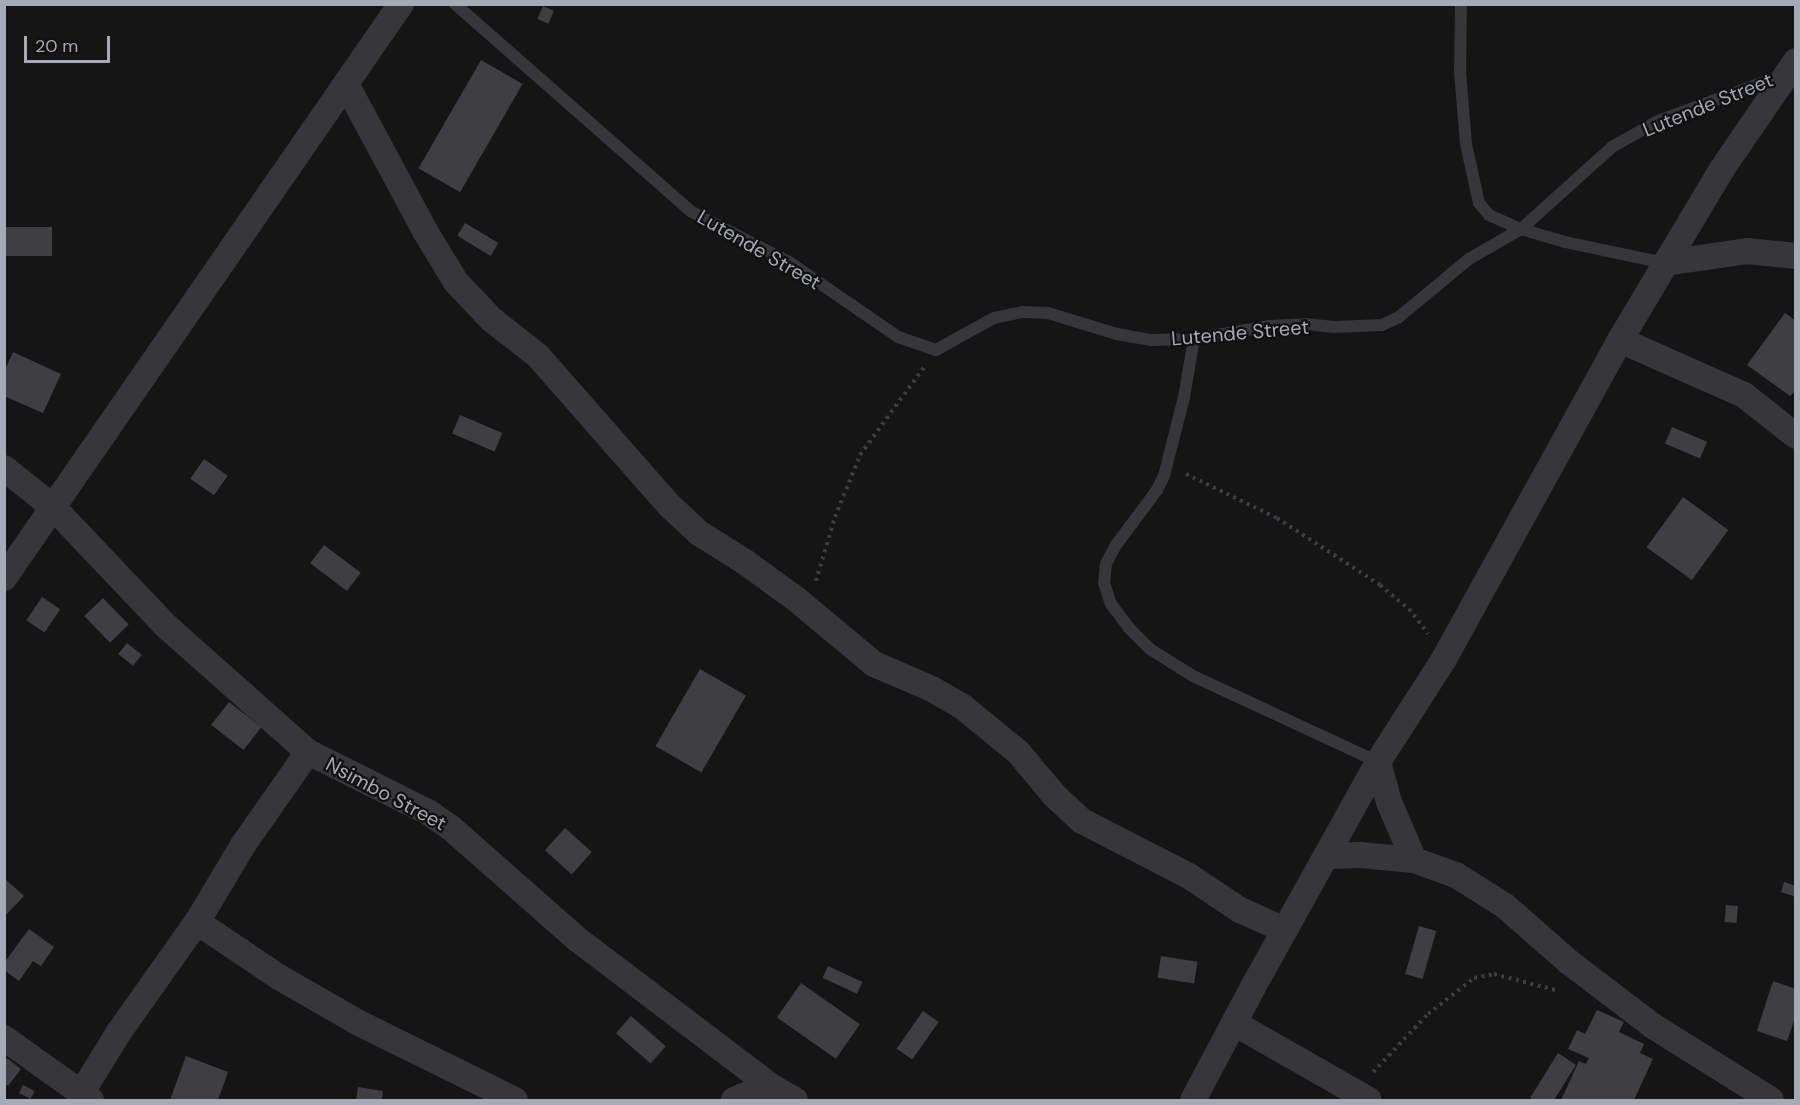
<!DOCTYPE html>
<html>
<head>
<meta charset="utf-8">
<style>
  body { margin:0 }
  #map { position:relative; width:1800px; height:1105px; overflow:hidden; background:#151516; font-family:"DM Sans",sans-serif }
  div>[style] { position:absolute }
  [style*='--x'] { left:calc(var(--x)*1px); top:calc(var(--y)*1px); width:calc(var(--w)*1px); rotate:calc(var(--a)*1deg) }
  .building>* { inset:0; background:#3f3f43; transform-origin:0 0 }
  .path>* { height:4px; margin-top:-2px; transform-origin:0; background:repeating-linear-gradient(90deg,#3c3d42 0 3px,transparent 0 7.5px) }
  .service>* { height:12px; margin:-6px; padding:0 6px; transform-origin:6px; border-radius:6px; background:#36363b }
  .minor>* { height:26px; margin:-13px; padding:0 13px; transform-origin:13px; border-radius:13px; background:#36363b }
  span { translate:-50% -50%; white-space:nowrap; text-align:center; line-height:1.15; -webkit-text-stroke:4.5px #101011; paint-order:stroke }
  .street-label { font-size:20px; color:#a6aab7 }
  .frame { position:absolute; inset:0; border:6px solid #a6aab7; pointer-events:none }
  .scale { position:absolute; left:24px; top:36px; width:86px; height:27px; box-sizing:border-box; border:3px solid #a6aab7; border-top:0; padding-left:8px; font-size:18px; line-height:21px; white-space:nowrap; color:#a6aab7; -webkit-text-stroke:4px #101011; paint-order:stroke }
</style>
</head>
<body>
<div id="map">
  <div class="building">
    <i style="left:543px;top:6px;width:12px;height:14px;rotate:24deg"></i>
    <i style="left:481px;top:60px;width:48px;height:125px;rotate:30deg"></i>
    <i style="left:465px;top:223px;width:39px;height:15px;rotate:31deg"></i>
    <i style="left:6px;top:227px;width:46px;height:29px"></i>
    <i style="clip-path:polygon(1785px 313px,1796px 321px,1796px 390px,1790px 396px,1747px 365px)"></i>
    <i style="clip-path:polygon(13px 352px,61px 374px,43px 413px,4px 396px,4px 372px)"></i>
    <i style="left:460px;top:415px;width:46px;height:20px;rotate:23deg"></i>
    <i style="left:1672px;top:427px;width:38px;height:18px;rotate:23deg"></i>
    <i style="left:204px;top:459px;width:29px;height:24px;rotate:35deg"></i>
    <i style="left:1683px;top:497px;width:56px;height:62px;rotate:36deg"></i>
    <i style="left:324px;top:545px;width:46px;height:23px;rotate:37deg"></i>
    <i style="left:42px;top:597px;width:22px;height:28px;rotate:34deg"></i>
    <i style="left:103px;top:598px;width:37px;height:26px;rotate:46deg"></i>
    <i style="left:127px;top:643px;width:19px;height:14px;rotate:39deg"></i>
    <i style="left:700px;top:669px;width:53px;height:89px;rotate:30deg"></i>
    <i style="left:229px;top:702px;width:41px;height:29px;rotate:38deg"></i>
    <i style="left:565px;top:828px;width:36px;height:30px;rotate:42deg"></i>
    <i style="clip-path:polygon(4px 878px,24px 896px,4px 917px)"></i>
    <i style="clip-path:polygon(1784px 882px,1796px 886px,1796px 897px,1781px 892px)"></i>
    <i style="left:1726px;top:905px;width:12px;height:17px;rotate:5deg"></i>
    <i style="left:1419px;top:926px;width:18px;height:50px;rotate:16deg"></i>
    <i style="clip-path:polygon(29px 929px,54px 947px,41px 966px,33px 961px,19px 981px,4px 970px,4px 963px)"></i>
    <i style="left:1161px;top:956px;width:37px;height:22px;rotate:9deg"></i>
    <i style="left:828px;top:966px;width:38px;height:13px;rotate:25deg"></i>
    <i style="clip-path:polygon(1773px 981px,1796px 989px,1796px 1015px,1787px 1041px,1757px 1031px)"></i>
    <i style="left:801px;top:983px;width:72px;height:42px;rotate:35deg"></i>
    <i style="clip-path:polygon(1597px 1010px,1624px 1022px,1619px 1032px,1644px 1044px,1640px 1053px,1653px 1059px,1634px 1100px,1561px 1100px,1579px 1061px,1586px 1064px,1589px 1058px,1568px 1049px,1577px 1030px,1585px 1034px)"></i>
    <i style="left:923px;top:1011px;width:19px;height:46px;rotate:35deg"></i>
    <i style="left:631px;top:1016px;width:46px;height:23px;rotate:41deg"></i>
    <i style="clip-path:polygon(1558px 1053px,1576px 1065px,1554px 1100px,1534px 1100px,1530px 1098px)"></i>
    <i style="clip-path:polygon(186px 1056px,228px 1072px,218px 1100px,170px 1100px)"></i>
    <i style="clip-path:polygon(7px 1058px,21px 1069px,8px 1086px,4px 1083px,4px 1062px)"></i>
    <i style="left:23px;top:1085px;width:13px;height:9px;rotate:27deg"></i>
    <i style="clip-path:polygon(358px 1087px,383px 1091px,382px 1100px,356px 1100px)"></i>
  </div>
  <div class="path">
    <i style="--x:1186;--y:474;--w:101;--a:25.8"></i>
    <i style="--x:1277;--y:518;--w:123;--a:33"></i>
    <i style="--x:1380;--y:585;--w:38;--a:40"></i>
    <i style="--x:1409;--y:609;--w:31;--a:52"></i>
    <i style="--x:816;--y:581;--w:67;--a:-73.5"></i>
    <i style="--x:835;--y:517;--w:67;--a:-68"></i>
    <i style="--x:860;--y:455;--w:110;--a:-53.9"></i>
    <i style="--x:1373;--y:1072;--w:80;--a:-46.5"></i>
    <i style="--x:1428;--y:1014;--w:58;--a:-38"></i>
    <i style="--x:1474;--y:978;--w:20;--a:-11"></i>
    <i style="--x:1494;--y:974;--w:67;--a:14.7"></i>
  </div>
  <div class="service">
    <i style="--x:455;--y:4;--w:315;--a:41.3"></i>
    <i style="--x:692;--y:212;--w:109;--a:27.3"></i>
    <i style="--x:789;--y:262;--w:132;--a:34.5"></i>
    <i style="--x:898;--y:337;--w:40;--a:18.9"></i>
    <i style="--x:936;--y:350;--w:66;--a:-28.9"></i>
    <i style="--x:994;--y:318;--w:29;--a:-12"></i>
    <i style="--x:1022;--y:312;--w:26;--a:2"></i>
    <i style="--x:1048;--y:313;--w:72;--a:16.9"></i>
    <i style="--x:1117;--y:334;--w:35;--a:10"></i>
    <i style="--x:1151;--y:340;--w:43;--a:-1.3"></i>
    <i style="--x:1194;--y:339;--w:77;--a:-9.7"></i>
    <i style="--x:1270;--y:326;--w:35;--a:-3"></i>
    <i style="--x:1305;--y:324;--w:29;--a:6"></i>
    <i style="--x:1334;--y:327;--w:48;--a:-2.4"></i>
    <i style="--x:1382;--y:325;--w:19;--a:-25"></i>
    <i style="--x:1399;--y:317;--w:91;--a:-39.6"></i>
    <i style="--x:1469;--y:259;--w:60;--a:-30"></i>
    <i style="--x:1521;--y:229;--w:122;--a:-42"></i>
    <i style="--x:1612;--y:147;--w:53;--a:-29.5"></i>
    <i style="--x:1658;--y:121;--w:130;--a:-20.2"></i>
    <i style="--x:1461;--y:4;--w:68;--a:90.8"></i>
    <i style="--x:1460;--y:72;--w:72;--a:85.2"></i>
    <i style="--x:1466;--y:144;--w:60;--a:77.6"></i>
    <i style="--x:1479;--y:203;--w:16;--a:50"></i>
    <i style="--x:1489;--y:215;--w:35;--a:24"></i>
    <i style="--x:1521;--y:229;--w:46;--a:16.5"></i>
    <i style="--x:1565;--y:242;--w:102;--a:11.9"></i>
    <i style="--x:1194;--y:339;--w:59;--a:99.8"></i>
    <i style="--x:1184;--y:397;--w:81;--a:104.2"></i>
    <i style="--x:1164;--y:476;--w:16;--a:117"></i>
    <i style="--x:1157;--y:490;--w:69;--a:126.7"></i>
    <i style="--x:1116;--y:545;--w:21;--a:118"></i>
    <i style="--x:1106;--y:564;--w:19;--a:96"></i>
    <i style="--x:1104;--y:583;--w:22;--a:72"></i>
    <i style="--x:1111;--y:604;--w:30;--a:53"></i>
    <i style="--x:1129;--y:628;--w:30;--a:45"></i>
    <i style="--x:1150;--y:649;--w:51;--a:32.1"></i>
    <i style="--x:1193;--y:676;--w:204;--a:24.9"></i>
  </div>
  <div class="minor">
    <i style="--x:346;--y:84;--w:167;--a:61.7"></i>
    <i style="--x:425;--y:231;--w:60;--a:58.7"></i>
    <i style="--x:456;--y:282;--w:51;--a:46.6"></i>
    <i style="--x:491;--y:319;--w:60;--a:38.2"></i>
    <i style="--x:538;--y:356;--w:200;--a:48.7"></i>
    <i style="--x:670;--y:506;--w:40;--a:43"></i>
    <i style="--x:699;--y:533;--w:54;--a:32.2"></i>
    <i style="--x:745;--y:562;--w:63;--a:36"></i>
    <i style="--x:796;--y:599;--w:102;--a:39.8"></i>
    <i style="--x:874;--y:664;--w:63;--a:23.3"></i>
    <i style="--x:932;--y:689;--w:36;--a:30"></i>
    <i style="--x:963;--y:707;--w:71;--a:39.3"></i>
    <i style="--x:1018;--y:752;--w:56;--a:50.1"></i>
    <i style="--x:1054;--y:795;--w:38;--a:43"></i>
    <i style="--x:1082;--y:821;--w:120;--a:27.2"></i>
    <i style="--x:1189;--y:876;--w:61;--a:33.7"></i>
    <i style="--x:1240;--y:910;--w:49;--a:24"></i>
    <i style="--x:1665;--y:263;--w:83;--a:-8.3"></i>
    <i style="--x:1747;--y:251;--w:49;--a:5.8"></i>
    <i style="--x:1620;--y:340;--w:136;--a:23.9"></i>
    <i style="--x:1744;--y:395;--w:66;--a:38.3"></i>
    <i style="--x:4;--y:468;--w:64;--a:38.7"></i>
    <i style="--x:54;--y:508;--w:163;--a:46.5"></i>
    <i style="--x:166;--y:626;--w:190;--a:41.6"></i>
    <i style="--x:308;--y:752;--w:134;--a:26.6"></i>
    <i style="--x:428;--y:812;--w:28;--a:35"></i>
    <i style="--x:451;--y:828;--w:168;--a:41.4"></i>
    <i style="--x:577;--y:939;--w:241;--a:37.2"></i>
    <i style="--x:769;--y:1085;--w:30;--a:30"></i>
    <i style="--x:4;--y:578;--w:698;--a:-55.33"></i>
    <i style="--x:1378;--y:762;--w:41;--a:74.6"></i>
    <i style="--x:1389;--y:802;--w:63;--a:66.7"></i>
    <i style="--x:1328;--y:856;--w:32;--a:-2"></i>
    <i style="--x:1360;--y:855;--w:54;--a:5.3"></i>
    <i style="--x:1414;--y:860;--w:45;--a:19.7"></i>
    <i style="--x:1456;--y:875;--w:58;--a:32.3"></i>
    <i style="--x:1505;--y:906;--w:85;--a:41.2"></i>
    <i style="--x:1569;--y:962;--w:106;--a:37.3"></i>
    <i style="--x:1653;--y:1026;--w:139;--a:32.1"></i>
    <i style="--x:197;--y:922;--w:99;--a:33.9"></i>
    <i style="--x:279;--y:977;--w:90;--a:30"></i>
    <i style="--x:357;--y:1022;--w:176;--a:26.3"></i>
    <i style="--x:1234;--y:1023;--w:155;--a:29.7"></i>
    <i style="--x:4;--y:1038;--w:107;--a:35.5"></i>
    <i style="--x:82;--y:1092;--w:70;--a:-58.3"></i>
    <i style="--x:119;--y:1032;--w:135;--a:-54.7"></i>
    <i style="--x:197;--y:922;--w:90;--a:-59.1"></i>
    <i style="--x:243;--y:845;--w:113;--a:-55"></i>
    <i style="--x:734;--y:1100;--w:38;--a:-23"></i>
    <i style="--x:1193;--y:1100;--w:128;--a:-62"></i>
    <i style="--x:1253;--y:987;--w:257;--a:-60.9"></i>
    <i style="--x:1378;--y:762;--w:122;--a:-57.3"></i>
    <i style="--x:1444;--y:659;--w:364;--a:-61.1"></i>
    <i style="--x:1620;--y:340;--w:199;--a:-59.2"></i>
    <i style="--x:1722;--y:169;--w:131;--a:-55.6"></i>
  </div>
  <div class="street-label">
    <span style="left:1708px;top:105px;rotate:-22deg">Lutende Street</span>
    <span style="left:759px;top:250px;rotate:30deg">Lutende Street</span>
    <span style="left:1240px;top:333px;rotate:-5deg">Lutende Street</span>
    <span style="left:386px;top:794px;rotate:28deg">Nsimbo Street</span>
  </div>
  <div class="frame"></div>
  <div class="scale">20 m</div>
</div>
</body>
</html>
